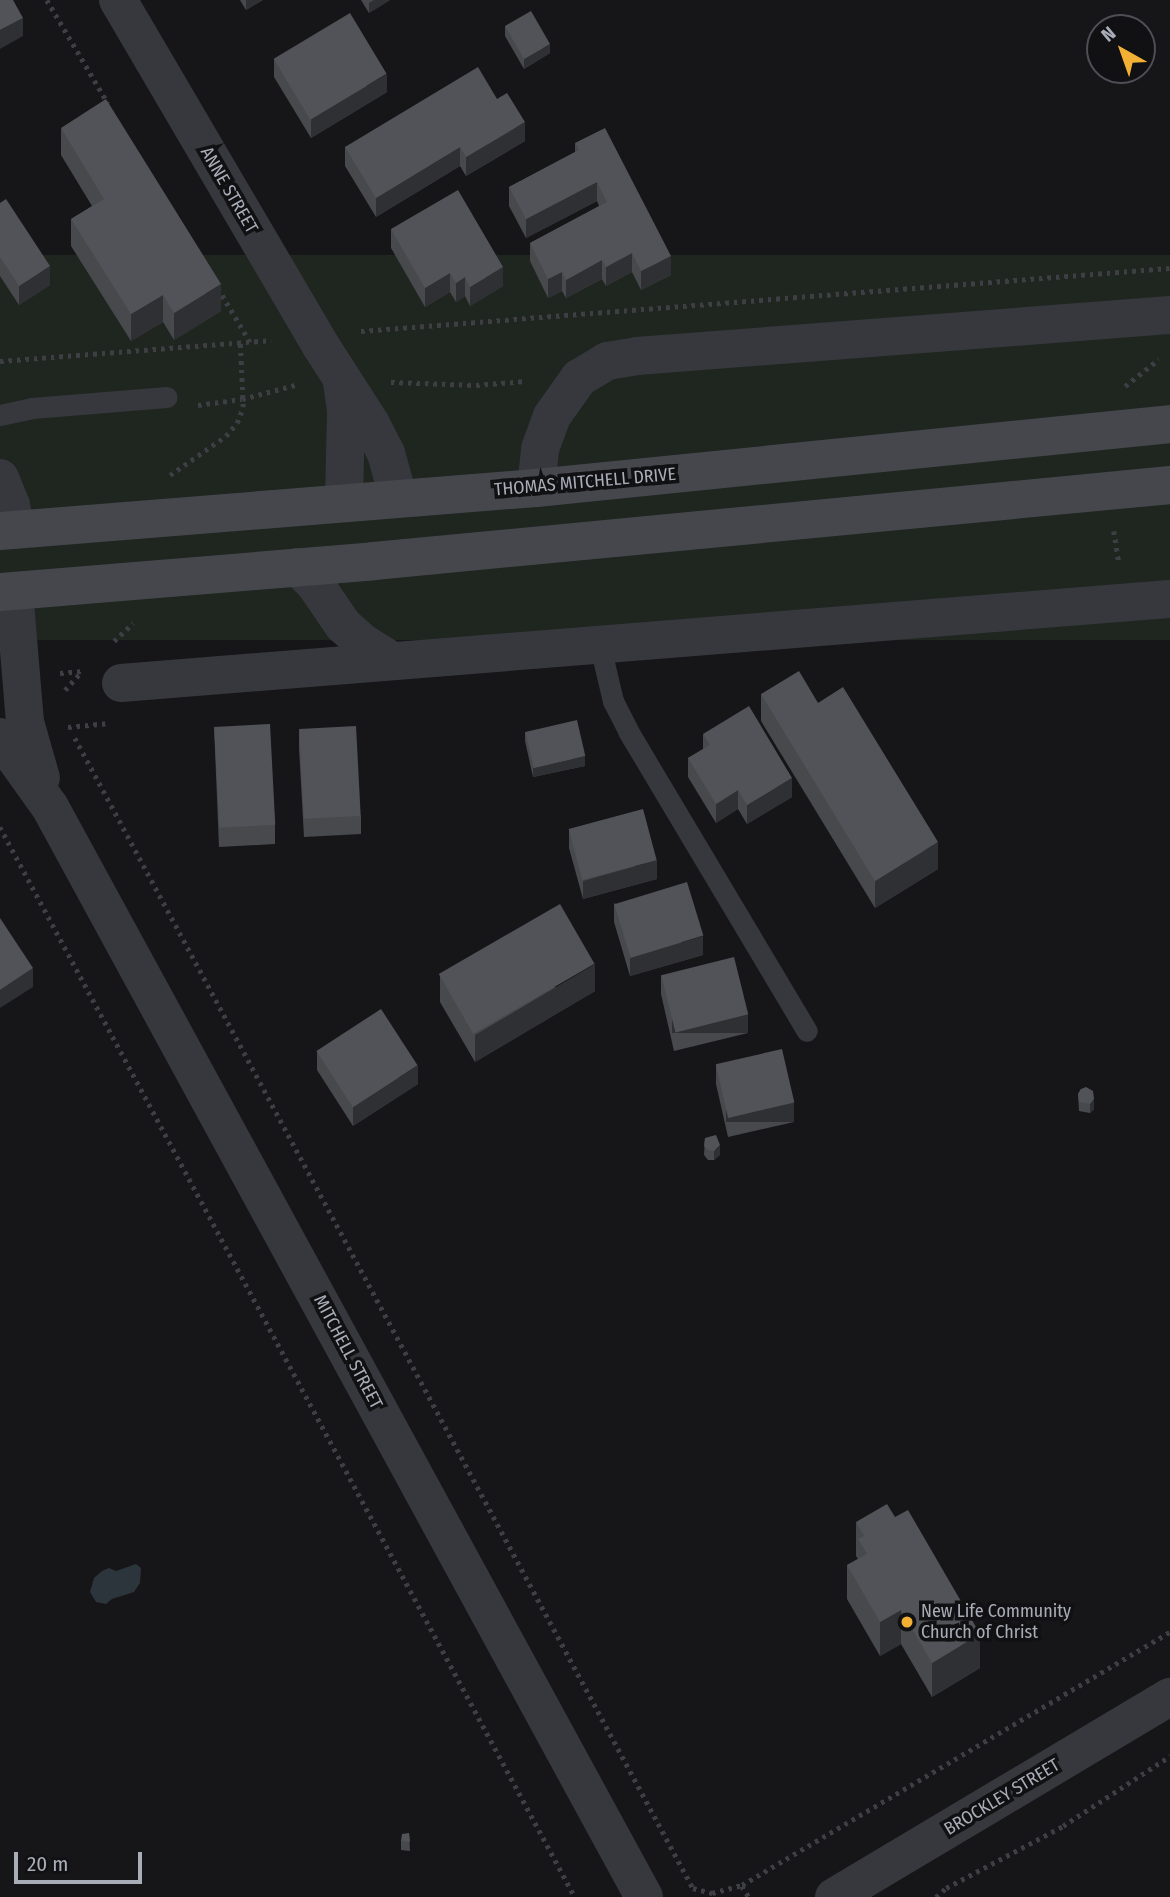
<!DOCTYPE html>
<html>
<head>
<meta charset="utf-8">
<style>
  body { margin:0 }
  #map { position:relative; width:1170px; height:1897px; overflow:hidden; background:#161618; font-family:"Fira Sans Condensed",sans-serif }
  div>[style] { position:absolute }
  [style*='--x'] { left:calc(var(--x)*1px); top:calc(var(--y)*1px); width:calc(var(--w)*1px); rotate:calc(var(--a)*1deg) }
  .green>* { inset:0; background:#1e261f; transform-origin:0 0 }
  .water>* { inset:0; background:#2c353c }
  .path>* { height:4.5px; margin-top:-2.25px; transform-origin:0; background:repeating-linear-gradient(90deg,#3d3f44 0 3.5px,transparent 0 8.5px) }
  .service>* { height:21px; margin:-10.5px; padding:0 10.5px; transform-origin:10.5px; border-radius:10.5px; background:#37383d }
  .minor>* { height:38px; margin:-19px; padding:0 19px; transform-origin:19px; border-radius:19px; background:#37383d }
  .tertiary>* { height:38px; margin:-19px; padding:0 19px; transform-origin:19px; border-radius:19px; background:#37383d }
  .secondary>* { height:38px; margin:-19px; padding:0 19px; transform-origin:19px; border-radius:19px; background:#45474d }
  .wall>* { inset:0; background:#47494d }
  .shaded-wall>* { inset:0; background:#2f3033; transform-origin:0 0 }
  .building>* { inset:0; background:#525359; transform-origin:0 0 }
  .dots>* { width:19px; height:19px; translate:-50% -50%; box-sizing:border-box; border:4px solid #111113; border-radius:50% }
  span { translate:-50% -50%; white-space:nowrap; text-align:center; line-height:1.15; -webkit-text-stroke:7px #111113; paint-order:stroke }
  .street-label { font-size:18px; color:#a8adb8 }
  .poi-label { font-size:18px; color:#a8adb8 }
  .left { translate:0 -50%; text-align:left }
  .north { position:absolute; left:1086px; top:14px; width:70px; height:70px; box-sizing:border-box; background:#111113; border:2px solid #4d4f55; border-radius:50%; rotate:320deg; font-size:19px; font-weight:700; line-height:28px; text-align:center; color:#a8adb8 }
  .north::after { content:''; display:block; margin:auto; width:24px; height:32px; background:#f2b134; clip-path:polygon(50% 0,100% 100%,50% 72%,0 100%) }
  .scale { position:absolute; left:14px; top:1852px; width:128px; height:32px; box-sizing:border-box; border:4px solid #a8adb8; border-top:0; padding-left:9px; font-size:21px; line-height:24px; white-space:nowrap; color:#a8adb8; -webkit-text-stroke:5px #111113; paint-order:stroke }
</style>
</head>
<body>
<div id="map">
  <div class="green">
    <i style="left:1170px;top:255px;width:385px;height:1174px;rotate:90deg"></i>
  </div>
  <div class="water">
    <i style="clip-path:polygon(136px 1564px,141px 1568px,140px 1583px,134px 1592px,112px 1599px,106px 1604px,96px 1602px,90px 1592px,94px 1578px,102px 1571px,109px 1568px,116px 1571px)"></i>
  </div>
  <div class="path">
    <i style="--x:47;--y:0;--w:120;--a:59.4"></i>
    <i style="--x:218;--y:288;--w:63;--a:59.3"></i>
    <i style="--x:361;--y:331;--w:811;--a:-4.45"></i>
    <i style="--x:0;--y:361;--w:272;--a:-4.4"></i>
    <i style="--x:391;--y:382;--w:85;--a:2"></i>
    <i style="--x:476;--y:385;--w:50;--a:-4.6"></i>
    <i style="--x:1125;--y:386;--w:43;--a:-38.5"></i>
    <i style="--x:198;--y:405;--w:44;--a:-7.8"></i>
    <i style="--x:242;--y:399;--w:59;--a:-14.7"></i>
    <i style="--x:170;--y:475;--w:68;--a:-34.9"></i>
    <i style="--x:226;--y:436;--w:17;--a:-50"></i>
    <i style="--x:237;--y:423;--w:17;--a:-69"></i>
    <i style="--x:243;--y:407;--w:65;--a:-92.6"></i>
    <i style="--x:1114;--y:531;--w:33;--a:81"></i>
    <i style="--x:114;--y:641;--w:26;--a:-43"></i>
    <i style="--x:60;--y:673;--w:23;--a:-5"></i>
    <i style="--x:65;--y:690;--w:25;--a:-48"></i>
    <i style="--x:68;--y:727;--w:41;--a:-5.6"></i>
    <i style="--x:75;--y:738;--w:1306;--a:61.75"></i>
    <i style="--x:693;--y:1888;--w:20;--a:15"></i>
    <i style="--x:712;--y:1893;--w:31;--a:-15"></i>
    <i style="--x:742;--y:1885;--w:497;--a:-30.6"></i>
    <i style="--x:0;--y:827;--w:1215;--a:61.75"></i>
    <i style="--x:742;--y:1886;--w:13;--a:58"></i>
    <i style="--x:936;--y:1897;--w:13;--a:-42"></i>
    <i style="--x:946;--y:1888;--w:132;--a:-27.9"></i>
    <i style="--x:1063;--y:1826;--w:128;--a:-33.2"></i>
  </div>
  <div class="service">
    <i style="--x:0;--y:415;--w:33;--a:-12"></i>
    <i style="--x:32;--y:408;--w:135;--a:-4.7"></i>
    <i style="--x:600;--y:646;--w:57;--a:76.7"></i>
    <i style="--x:613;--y:701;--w:34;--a:63"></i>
    <i style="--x:628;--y:731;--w:349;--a:59.2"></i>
  </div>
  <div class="minor">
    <i style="--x:118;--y:0;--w:401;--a:59.6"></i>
    <i style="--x:321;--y:346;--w:93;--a:57.3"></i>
    <i style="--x:371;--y:424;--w:33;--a:63"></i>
    <i style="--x:386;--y:453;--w:46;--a:74.7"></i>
    <i style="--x:342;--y:382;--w:30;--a:82"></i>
    <i style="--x:346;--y:412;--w:89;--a:91.3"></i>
    <i style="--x:0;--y:478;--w:29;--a:68"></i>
    <i style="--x:11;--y:505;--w:25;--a:79"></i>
    <i style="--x:536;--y:488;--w:39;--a:-84"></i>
    <i style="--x:540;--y:449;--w:35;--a:-70"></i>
    <i style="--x:552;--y:416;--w:47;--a:-54.6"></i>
    <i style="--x:579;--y:378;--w:33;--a:-31"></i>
    <i style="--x:607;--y:361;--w:30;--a:-9"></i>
    <i style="--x:637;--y:356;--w:535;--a:-4.4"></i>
    <i style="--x:298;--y:567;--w:24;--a:45"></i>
    <i style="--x:315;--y:584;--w:50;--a:55.7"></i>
    <i style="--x:343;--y:625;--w:25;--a:42"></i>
    <i style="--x:362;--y:642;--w:36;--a:32"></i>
    <i style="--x:14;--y:591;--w:131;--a:85.2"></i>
    <i style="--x:25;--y:722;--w:58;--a:74.1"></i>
    <i style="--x:121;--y:683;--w:1052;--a:-4.58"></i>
    <i style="--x:0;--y:737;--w:86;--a:54.5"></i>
    <i style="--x:50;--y:807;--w:1241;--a:61.41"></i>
  </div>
  <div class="tertiary">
    <i style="--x:834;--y:1897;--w:391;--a:-30.8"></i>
  </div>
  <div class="secondary">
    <i style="--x:0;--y:531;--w:538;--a:-4.59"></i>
    <i style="--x:536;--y:488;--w:637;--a:-5.76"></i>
    <i style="--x:0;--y:592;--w:375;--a:-4.7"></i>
    <i style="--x:374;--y:561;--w:800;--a:-5.45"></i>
  </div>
  <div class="wall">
    <i style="clip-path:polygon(240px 0,263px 0,246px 10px)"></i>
    <i style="clip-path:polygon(361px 0,390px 0,369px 13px)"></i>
    <i style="clip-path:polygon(505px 26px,550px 53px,524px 69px,505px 36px)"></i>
    <i style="clip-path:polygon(274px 59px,387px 92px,311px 138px,274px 77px)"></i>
    <i style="clip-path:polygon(497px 99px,525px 141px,466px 176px,460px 166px,376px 217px,345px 166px,345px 147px)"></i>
    <i style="clip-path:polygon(61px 128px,221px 311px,174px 340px,163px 322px,131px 341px,71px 246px,71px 219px,92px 206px,61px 155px)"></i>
    <i style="clip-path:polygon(575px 143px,671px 275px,641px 290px,632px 272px,606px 286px,602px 279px,566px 298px,562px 291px,548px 298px,530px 261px,530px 243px,599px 206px,597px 201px,526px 238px,509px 206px,509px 187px,575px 152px)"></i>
    <i style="clip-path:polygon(0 203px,50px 285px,19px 305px,0 276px)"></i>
    <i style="clip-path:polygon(391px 229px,503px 286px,470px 306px,465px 296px,456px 302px,450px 292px,425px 307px,391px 248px)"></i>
    <i style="clip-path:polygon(761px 694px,818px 703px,938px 869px,875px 908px,761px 721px)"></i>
    <i style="clip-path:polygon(214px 726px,275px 825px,275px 844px,219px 847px)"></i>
    <i style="clip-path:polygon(299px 730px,361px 816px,361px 834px,304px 837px,299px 749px)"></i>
    <i style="clip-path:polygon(525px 732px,585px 766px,533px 777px,525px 741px)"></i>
    <i style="clip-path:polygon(703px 734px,792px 797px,747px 824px,738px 809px,716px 823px,688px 777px,688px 758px,703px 749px)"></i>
    <i style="clip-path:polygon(569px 830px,657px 879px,583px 899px,569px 848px)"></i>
    <i style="clip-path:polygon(614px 903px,703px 955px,630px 976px,614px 922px)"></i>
    <i style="clip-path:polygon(661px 975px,748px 1033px,674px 1051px,661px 994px)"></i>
    <i style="clip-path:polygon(440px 976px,595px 991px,475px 1062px,440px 1002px)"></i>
    <i style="clip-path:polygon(317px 1051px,418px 1084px,353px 1126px,317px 1070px)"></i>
    <i style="clip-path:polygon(716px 1065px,794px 1122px,728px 1137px,716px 1084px)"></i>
    <i style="clip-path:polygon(1081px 1089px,1094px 1109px,1090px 1113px,1079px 1111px,1078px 1094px)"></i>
    <i style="clip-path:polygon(705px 1138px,720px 1155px,714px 1160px,708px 1160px,704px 1155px)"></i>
    <i style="clip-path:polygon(856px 1522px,980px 1668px,932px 1697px,901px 1644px,880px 1656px,847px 1599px,847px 1565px,858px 1559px,856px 1556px)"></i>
    <i style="clip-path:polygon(409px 1833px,410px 1851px,401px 1850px,401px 1841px)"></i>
  </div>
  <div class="shaded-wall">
    <i style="clip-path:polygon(246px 0,263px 0,246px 10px)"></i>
    <i style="clip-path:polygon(374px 0,390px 0,369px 13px,369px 3px)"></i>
    <i style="clip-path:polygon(23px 18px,23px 36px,0 49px,0 30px)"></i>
    <i style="clip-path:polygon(550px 44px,550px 53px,524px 69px,524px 59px)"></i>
    <i style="clip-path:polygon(387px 74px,387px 92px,311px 138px,311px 119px)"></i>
    <i style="clip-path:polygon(525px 122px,525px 141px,466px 176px,466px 157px)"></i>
    <i style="clip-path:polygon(460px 147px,460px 166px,376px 217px,376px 198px)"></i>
    <i style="clip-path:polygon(597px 182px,597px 201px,526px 238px,526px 219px)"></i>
    <i style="clip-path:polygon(632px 253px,632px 272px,606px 286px,606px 267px)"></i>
    <i style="clip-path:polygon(671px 256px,671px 275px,641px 290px,641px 271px)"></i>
    <i style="clip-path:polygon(602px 260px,602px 279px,566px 298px,566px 280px)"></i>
    <i style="clip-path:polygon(50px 266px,50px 285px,19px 305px,19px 286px)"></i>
    <i style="clip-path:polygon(503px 267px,503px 286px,470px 306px,470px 287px)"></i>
    <i style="clip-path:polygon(562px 272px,562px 291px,548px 298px,548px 279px)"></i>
    <i style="clip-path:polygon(450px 273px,450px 292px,425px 307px,425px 288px)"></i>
    <i style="clip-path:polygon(465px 277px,465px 296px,456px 302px,456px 283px)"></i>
    <i style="clip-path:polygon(221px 284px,221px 311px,174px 340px,174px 313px)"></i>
    <i style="clip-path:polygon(163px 295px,163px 322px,131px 341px,131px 314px)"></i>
    <i style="clip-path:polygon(585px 756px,585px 766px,533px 777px,533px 768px)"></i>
    <i style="clip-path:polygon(792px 778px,792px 797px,747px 824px,747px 805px)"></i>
    <i style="clip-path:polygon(738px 790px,738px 809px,716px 823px,716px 804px)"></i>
    <i style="clip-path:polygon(938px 842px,938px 869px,875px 908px,875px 881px)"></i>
    <i style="clip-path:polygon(657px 860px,657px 879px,583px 899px,583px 881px)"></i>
    <i style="clip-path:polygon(703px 936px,703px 955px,630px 976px,630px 958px)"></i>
    <i style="clip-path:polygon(595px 964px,595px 991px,475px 1062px,475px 1035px)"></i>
    <i style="clip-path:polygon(33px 968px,33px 987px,0 1008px,0 990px)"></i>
    <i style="left:748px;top:1014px;width:19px;height:76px;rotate:90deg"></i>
    <i style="clip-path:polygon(418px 1065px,418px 1084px,353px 1126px,353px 1107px)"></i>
    <i style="clip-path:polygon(1094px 1099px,1094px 1109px,1090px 1113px,1090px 1104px)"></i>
    <i style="left:794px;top:1103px;width:19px;height:68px;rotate:90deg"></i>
    <i style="clip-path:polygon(720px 1145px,720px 1155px,714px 1160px,714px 1151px)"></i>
    <i style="clip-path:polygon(901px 1610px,901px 1644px,880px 1656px,880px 1622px)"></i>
    <i style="clip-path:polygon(980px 1634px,980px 1668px,932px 1697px,932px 1663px)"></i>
  </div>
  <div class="building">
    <i style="clip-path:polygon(0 0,13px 0,23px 18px,0 30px)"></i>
    <i style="left:531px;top:11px;width:38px;height:30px;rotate:60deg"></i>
    <i style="left:350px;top:13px;width:71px;height:89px;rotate:59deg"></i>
    <i style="clip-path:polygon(478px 67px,497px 99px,507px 93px,525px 122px,466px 157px,460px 147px,376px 198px,345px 147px)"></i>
    <i style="clip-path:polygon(106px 99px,221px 284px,174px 313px,163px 295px,131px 314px,71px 219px,104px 199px,61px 128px)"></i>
    <i style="clip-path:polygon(605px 128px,671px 256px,641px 271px,632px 253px,606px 267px,602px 260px,566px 280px,562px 272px,548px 279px,530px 243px,607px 202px,597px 182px,526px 219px,509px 187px,579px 150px,575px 143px)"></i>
    <i style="clip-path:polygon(458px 190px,503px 267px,470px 287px,465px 277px,456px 283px,450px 273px,425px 288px,391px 229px)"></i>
    <i style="clip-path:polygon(6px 199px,50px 266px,19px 286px,0 257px,0 203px)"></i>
    <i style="clip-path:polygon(799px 671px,818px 703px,843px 687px,938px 842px,875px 881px,761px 694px)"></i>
    <i style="clip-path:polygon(749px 706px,792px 778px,747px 805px,738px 790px,716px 804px,688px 758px,710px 745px,703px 734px)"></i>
    <i style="left:577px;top:720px;width:37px;height:53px;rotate:77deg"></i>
    <i style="left:270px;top:724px;width:101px;height:56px;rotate:87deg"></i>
    <i style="left:356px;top:726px;width:90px;height:57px;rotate:87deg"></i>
    <i style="left:643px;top:809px;width:53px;height:77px;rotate:75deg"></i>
    <i style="left:687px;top:882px;width:56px;height:76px;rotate:73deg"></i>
    <i style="left:560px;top:904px;width:69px;height:140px;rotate:60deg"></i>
    <i style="clip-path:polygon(0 918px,33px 968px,0 990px)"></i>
    <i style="left:734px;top:957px;width:59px;height:75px;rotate:76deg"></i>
    <i style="left:381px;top:1009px;width:67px;height:77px;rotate:57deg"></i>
    <i style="left:782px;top:1049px;width:55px;height:68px;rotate:77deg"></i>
    <i style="clip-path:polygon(1086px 1087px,1093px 1091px,1094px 1099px,1090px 1104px,1079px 1102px,1078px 1094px,1081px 1089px)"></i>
    <i style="clip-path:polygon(716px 1135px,720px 1145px,714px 1151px,708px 1150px,704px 1146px,705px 1138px)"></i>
    <i style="clip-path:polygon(887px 1504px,895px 1517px,908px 1510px,980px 1634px,932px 1663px,901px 1610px,880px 1622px,847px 1565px,867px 1554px,858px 1539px,864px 1536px,856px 1522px)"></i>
    <i style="clip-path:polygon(409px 1833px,410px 1842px,401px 1841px,402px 1834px)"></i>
  </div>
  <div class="dots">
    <i style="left:907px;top:1622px;background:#f2b134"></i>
  </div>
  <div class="street-label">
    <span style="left:229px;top:190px;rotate:60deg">ANNE STREET</span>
    <span style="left:585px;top:482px;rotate:-5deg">THOMAS MITCHELL DRIVE</span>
    <span style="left:348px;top:1352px;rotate:62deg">MITCHELL STREET</span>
    <span style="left:1002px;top:1797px;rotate:-31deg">BROCKLEY STREET</span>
  </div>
  <div class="poi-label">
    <span class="left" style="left:921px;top:1622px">New Life Community<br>Church of Christ</span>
  </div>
  <div class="north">N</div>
  <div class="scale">20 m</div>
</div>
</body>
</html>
